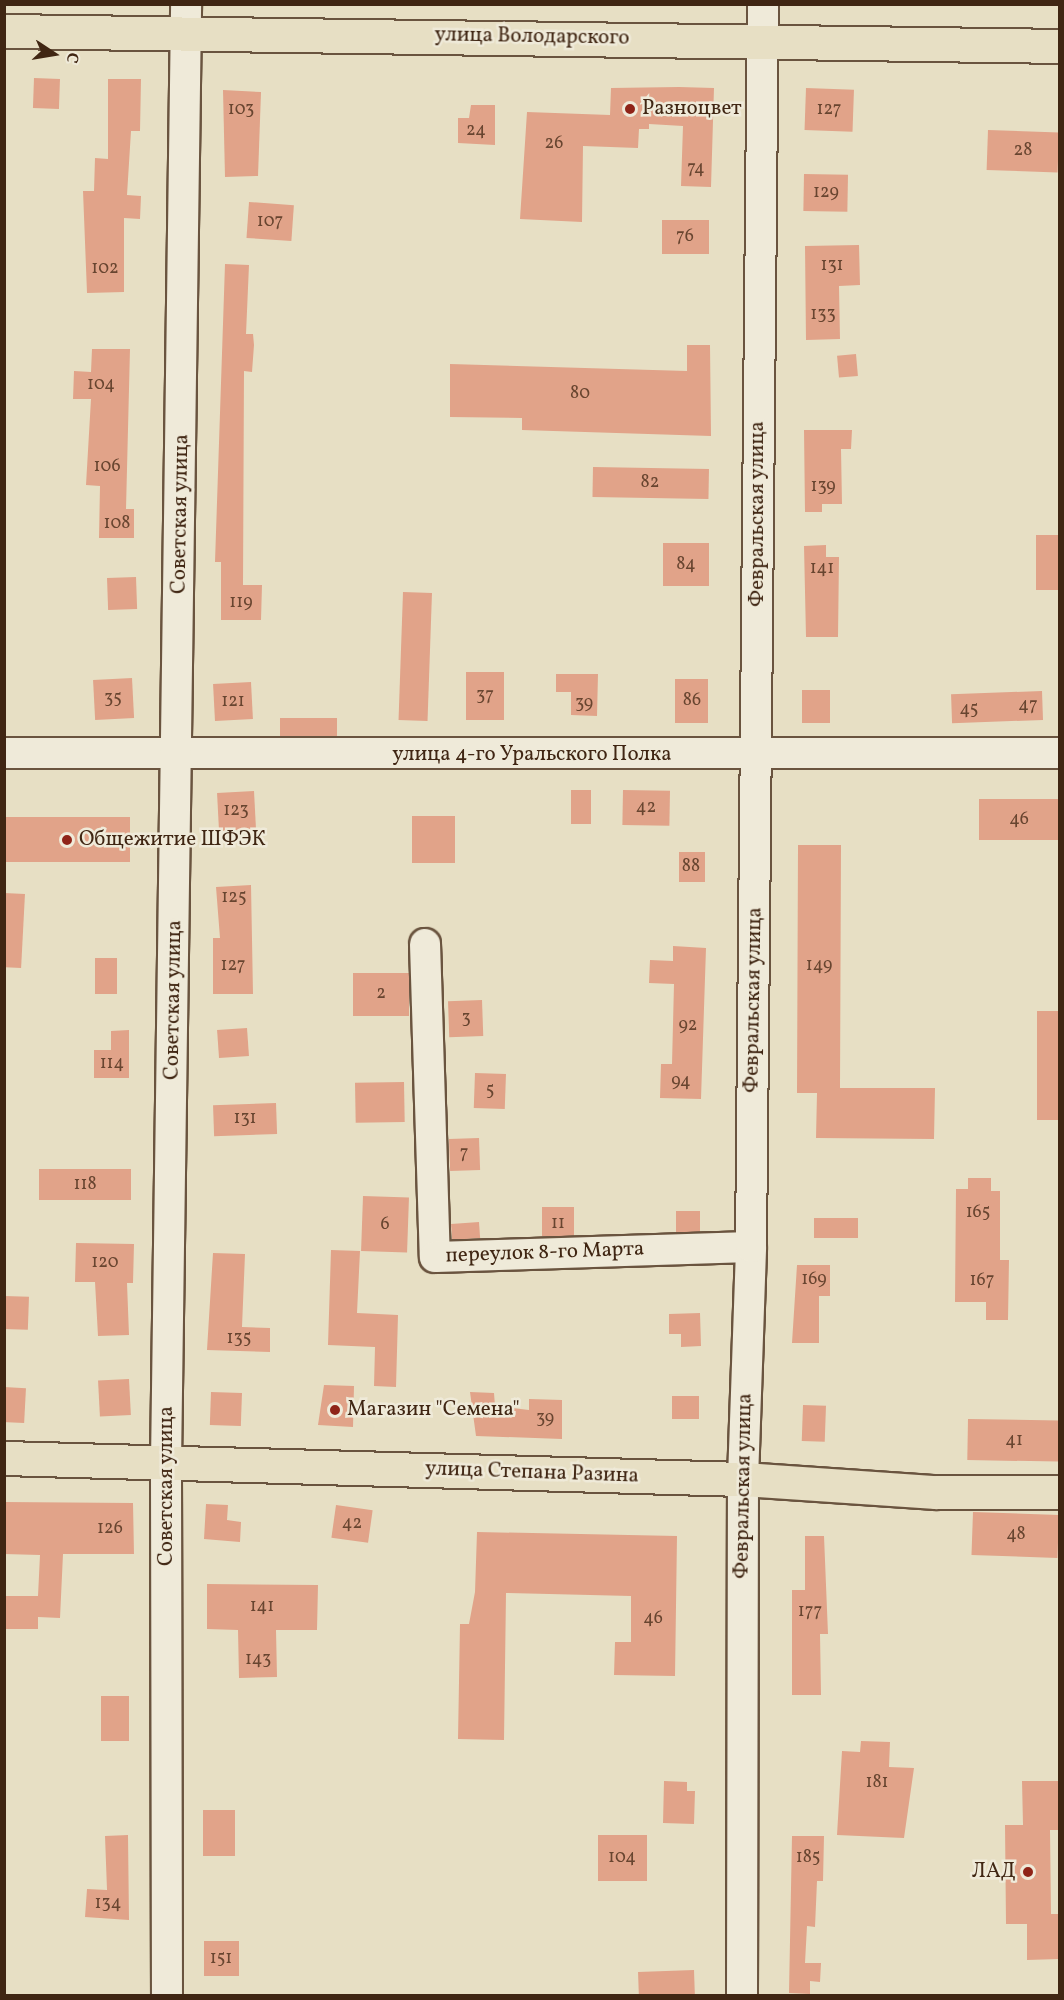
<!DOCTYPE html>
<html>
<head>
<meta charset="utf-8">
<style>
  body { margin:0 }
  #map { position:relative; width:1064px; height:2000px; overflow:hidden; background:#e7dfc4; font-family:Vollkorn,serif }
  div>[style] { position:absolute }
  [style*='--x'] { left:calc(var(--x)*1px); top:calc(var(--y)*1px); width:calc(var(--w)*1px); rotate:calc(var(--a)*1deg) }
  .building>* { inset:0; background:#e1a389; transform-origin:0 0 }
  .roads { filter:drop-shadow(2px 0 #6a543f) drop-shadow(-2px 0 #6a543f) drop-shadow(0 2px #6a543f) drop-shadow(0 -2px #6a543f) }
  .minor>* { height:30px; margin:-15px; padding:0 15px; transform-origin:15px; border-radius:15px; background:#efead9 }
  .major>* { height:33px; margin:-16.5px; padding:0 16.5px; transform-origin:16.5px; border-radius:16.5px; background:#e7dfc4 }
  .dots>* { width:16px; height:16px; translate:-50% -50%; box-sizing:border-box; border:3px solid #efead9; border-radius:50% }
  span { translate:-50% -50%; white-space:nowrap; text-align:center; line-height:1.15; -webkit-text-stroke:5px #efead9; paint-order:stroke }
  .number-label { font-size:18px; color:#684530 }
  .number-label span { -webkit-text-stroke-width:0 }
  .street-label { font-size:21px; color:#402613 }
  .poi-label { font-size:21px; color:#402613 }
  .left { translate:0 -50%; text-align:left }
  .right { translate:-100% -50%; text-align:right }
  .frame { position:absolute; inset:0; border:6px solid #402613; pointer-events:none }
  .north { position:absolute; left:24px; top:24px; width:60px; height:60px; -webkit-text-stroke:4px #efead9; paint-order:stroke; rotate:102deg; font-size:16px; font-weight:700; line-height:24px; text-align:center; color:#402613 }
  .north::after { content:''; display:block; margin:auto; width:21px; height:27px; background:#402613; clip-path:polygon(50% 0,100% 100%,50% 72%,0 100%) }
</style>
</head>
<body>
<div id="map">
  <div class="building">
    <i style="left:34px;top:78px;width:26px;height:30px;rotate:2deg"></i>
    <i style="clip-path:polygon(108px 79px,141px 79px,140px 131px,131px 131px,127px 195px,141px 196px,140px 219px,124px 218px,124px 292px,87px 293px,83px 191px,94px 191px,95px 158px,108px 159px)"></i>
    <i style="clip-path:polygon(679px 87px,714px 88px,711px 187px,681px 186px,683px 126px,649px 124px,649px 129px,639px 129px,638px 148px,583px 146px,582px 222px,520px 219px,527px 112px,610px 115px,611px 88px)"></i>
    <i style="left:806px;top:88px;width:48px;height:42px;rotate:2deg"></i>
    <i style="clip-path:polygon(223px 90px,261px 92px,258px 176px,225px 177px)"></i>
    <i style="clip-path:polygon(471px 105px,495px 105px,495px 145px,458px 143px,458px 118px,469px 118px)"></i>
    <i style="left:988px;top:130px;width:71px;height:40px;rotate:2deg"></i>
    <i style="left:804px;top:174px;width:44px;height:37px;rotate:1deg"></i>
    <i style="left:249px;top:202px;width:45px;height:36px;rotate:4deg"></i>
    <i style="left:709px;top:220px;width:34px;height:47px;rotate:90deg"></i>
    <i style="clip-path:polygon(859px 245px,860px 285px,839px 286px,840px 339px,806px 340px,805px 246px)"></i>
    <i style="clip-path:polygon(225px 264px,249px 265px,246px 334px,253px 334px,254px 345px,252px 372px,244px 371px,243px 585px,262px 585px,261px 620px,221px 620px,221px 562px,215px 562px)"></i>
    <i style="clip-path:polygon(687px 345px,710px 345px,711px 436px,522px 430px,522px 418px,450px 417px,450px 364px,687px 371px)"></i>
    <i style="clip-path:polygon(92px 349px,130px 349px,126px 509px,134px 509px,134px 538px,99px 538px,100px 486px,86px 485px,91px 399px,73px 399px,74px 371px,91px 372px)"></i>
    <i style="left:856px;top:354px;width:22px;height:19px;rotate:85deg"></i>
    <i style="clip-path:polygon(804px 430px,852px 430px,851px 449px,841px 449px,842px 504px,822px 504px,822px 512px,805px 512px)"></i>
    <i style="left:593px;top:467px;width:116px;height:30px;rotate:1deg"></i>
    <i style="left:1036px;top:535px;width:23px;height:55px"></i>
    <i style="left:709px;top:543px;width:43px;height:46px;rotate:90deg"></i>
    <i style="clip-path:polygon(826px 545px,826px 557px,839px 557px,838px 637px,806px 637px,804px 546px)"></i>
    <i style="left:136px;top:577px;width:32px;height:29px;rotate:88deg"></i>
    <i style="left:403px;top:592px;width:29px;height:128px;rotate:2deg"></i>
    <i style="left:466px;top:672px;width:38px;height:48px"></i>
    <i style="clip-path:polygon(556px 674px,598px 674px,597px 716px,571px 715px,571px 692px,556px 692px)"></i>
    <i style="left:132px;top:678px;width:40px;height:39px;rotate:87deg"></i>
    <i style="left:675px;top:679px;width:33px;height:44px"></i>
    <i style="left:251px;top:682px;width:37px;height:38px;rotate:87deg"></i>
    <i style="left:802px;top:690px;width:28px;height:33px"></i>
    <i style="left:1042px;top:691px;width:29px;height:91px;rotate:88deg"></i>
    <i style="left:280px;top:718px;width:57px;height:18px"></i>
    <i style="left:571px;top:790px;width:20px;height:34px"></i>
    <i style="left:623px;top:790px;width:47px;height:35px;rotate:1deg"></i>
    <i style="left:254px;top:791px;width:38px;height:37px;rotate:87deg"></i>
    <i style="left:1059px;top:799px;width:41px;height:80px;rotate:90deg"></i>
    <i style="left:412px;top:816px;width:43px;height:47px"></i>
    <i style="left:4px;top:817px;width:126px;height:45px"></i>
    <i style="clip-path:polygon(798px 845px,841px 845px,840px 1088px,935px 1088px,934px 1139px,816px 1138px,817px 1093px,797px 1093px)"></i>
    <i style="left:679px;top:852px;width:26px;height:30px"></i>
    <i style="clip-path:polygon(251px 885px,253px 994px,213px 994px,213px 938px,220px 938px,216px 887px)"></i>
    <i style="left:4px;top:893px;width:21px;height:74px;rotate:3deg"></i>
    <i style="clip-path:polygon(673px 946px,706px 948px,701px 1099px,660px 1098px,661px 1064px,672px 1064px,674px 984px,649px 983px,650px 960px,673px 961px)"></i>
    <i style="left:95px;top:958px;width:22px;height:36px"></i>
    <i style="left:353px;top:973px;width:56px;height:43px"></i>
    <i style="left:482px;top:1000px;width:36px;height:34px;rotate:88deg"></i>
    <i style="left:1037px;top:1011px;width:22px;height:109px"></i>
    <i style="left:247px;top:1028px;width:28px;height:30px;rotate:86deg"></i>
    <i style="clip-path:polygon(129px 1030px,129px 1078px,94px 1078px,94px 1050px,111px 1050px,111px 1031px)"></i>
    <i style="left:475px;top:1073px;width:31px;height:35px;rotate:2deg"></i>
    <i style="left:404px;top:1082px;width:40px;height:49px;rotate:89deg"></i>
    <i style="left:276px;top:1103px;width:31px;height:63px;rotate:88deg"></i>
    <i style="left:479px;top:1138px;width:32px;height:30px;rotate:88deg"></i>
    <i style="left:39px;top:1169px;width:92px;height:31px"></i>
    <i style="clip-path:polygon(968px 1178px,991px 1178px,991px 1191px,1000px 1191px,1000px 1260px,1009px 1260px,1008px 1320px,986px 1320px,986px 1302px,955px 1302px,956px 1189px,968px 1189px)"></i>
    <i style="left:363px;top:1196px;width:46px;height:55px;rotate:2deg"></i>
    <i style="left:542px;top:1207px;width:32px;height:29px"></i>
    <i style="left:676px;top:1211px;width:24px;height:21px"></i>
    <i style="left:814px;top:1218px;width:44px;height:20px"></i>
    <i style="left:479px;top:1222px;width:16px;height:28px;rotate:86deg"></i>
    <i style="clip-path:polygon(76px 1243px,134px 1244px,133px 1283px,127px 1283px,129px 1335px,98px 1336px,95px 1282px,75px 1282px)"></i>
    <i style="clip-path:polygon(331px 1250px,360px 1251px,357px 1313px,398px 1315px,396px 1387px,374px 1386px,375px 1347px,328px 1345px)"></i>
    <i style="clip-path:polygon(213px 1253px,245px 1254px,242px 1327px,270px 1328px,270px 1352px,207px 1350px)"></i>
    <i style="clip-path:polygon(797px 1265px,830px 1265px,830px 1296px,819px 1296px,819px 1343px,792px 1343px)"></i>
    <i style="left:4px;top:1296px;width:25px;height:33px;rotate:2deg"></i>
    <i style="clip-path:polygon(700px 1313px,701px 1346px,681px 1347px,681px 1334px,669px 1334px,669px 1314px)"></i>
    <i style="left:129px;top:1379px;width:36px;height:31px;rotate:87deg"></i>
    <i style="clip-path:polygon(324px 1385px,354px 1386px,353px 1427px,318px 1425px)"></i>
    <i style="left:4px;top:1387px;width:22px;height:35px;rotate:3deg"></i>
    <i style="left:211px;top:1392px;width:31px;height:33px;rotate:2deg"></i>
    <i style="clip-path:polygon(470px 1392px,494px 1393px,495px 1406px,529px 1410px,529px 1399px,562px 1400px,562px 1439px,476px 1436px)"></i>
    <i style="left:672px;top:1396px;width:27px;height:23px"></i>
    <i style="left:803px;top:1405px;width:23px;height:36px;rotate:2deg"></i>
    <i style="left:968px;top:1419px;width:91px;height:41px;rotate:1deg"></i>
    <i style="clip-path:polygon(4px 1502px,133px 1503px,134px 1554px,63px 1554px,60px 1618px,38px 1617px,38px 1629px,4px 1629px,4px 1596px,38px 1596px,40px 1555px,4px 1554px)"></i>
    <i style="clip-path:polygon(206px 1504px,228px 1505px,227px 1520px,241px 1522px,240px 1542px,204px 1539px)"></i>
    <i style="left:336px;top:1505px;width:37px;height:33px;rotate:8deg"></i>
    <i style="left:973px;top:1512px;width:86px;height:43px;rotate:2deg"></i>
    <i style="clip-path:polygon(477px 1532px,677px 1536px,675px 1676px,614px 1675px,615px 1642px,631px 1642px,631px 1596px,506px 1593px,504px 1740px,458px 1739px,460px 1624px,469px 1624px,475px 1592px)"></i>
    <i style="clip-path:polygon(805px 1536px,824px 1536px,828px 1634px,820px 1634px,821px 1695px,792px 1695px,792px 1590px,805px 1590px)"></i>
    <i style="clip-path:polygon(207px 1584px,318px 1585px,317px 1630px,276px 1630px,277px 1677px,239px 1678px,238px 1630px,207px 1629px)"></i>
    <i style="left:101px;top:1696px;width:28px;height:45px"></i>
    <i style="clip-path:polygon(861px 1741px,890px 1742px,889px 1767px,914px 1768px,904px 1838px,837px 1835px,842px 1751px,860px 1752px)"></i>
    <i style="clip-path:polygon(664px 1781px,687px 1782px,687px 1791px,695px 1791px,694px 1824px,663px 1823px)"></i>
    <i style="clip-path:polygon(1022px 1781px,1059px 1781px,1059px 1830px,1050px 1830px,1051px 1914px,1059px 1914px,1059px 1959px,1027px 1960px,1027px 1924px,1006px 1924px,1005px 1825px,1023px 1825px)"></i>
    <i style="left:203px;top:1810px;width:32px;height:46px"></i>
    <i style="clip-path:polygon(128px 1835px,129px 1920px,85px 1917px,87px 1889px,107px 1890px,105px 1836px)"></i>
    <i style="left:647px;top:1835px;width:46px;height:49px;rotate:90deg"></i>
    <i style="clip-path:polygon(792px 1836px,824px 1836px,823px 1881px,817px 1881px,815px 1927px,807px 1926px,805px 1963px,821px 1963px,820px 1982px,810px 1981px,810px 1994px,789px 1993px)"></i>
    <i style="left:204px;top:1941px;width:35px;height:35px"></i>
    <i style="left:694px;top:1970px;width:25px;height:56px;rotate:88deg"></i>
  </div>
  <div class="roads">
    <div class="minor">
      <i style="--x:4;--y:753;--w:1056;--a:0"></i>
      <i style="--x:425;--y:944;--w:313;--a:88.2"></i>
      <i style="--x:435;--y:1257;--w:316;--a:-1.8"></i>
      <i style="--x:167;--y:1996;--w:533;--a:-90.11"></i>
      <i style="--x:166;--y:1463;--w:1459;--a:-89.21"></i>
      <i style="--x:742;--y:1996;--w:517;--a:-89.89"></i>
      <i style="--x:743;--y:1479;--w:232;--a:-88"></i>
      <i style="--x:751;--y:1247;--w:1243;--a:-89.45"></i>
    </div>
    <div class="major">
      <i style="--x:4;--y:31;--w:1056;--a:0.81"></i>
      <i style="--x:4;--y:1458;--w:739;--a:1.63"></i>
      <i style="--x:743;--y:1479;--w:193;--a:3.9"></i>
      <i style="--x:936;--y:1492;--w:124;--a:0"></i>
    </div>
  </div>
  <div class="dots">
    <i style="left:630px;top:109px;background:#8f2418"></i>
    <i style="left:67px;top:840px;background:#8f2418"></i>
    <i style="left:335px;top:1410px;background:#8f2418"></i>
    <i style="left:1028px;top:1872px;background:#8f2418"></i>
  </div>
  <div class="number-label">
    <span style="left:241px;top:110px">103</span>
    <span style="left:829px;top:110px">127</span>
    <span style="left:476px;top:131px">24</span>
    <span style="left:554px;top:144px">26</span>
    <span style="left:1023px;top:151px">28</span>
    <span style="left:696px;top:169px">74</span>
    <span style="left:826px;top:193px">129</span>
    <span style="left:270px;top:222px">107</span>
    <span style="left:685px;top:237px">76</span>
    <span style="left:832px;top:266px">131</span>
    <span style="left:105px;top:269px">102</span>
    <span style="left:823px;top:315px">133</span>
    <span style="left:101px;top:385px">104</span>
    <span style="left:580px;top:394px">80</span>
    <span style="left:107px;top:467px">106</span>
    <span style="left:650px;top:483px">82</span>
    <span style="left:823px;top:487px">139</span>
    <span style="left:117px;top:524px">108</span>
    <span style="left:686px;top:565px">84</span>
    <span style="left:822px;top:569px">141</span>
    <span style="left:241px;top:603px">119</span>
    <span style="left:485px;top:696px">37</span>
    <span style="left:113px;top:699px">35</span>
    <span style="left:692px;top:701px">86</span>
    <span style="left:233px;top:702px">121</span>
    <span style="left:584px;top:704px">39</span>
    <span style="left:1028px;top:706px">47</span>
    <span style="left:969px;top:710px">45</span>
    <span style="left:646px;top:808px">42</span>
    <span style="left:236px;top:811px">123</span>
    <span style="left:1019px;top:820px">46</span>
    <span style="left:691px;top:867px">88</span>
    <span style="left:234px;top:898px">125</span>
    <span style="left:233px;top:966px">127</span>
    <span style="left:819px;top:966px">149</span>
    <span style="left:381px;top:994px">2</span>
    <span style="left:466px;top:1019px">3</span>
    <span style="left:688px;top:1026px">92</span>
    <span style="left:112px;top:1064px">114</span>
    <span style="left:681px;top:1082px">94</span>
    <span style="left:490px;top:1091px">5</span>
    <span style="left:245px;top:1119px">131</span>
    <span style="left:464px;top:1154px">7</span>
    <span style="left:85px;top:1185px">118</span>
    <span style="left:978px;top:1213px">165</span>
    <span style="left:558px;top:1224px">11</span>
    <span style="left:385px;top:1225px">6</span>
    <span style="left:105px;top:1263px">120</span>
    <span style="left:814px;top:1280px">169</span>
    <span style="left:982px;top:1281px">167</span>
    <span style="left:239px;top:1339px">135</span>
    <span style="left:545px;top:1419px">39</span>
    <span style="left:1014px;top:1441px">41</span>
    <span style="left:352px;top:1524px">42</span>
    <span style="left:110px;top:1529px">126</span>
    <span style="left:1016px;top:1535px">48</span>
    <span style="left:262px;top:1607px">141</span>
    <span style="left:810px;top:1612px">177</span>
    <span style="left:653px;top:1619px">46</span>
    <span style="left:258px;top:1660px">143</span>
    <span style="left:877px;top:1783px">181</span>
    <span style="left:622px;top:1858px">104</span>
    <span style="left:808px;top:1858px">185</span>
    <span style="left:108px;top:1904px">134</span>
    <span style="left:221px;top:1959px">151</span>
  </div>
  <div class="street-label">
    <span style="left:532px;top:37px;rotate:1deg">улица Володарского</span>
    <span style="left:181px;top:514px;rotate:-89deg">Советская улица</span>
    <span style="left:758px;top:514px;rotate:-90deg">Февральская улица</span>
    <span style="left:532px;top:755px">улица 4-го Уральского Полка</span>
    <span style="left:174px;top:1000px;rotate:-89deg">Советская улица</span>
    <span style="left:754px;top:1000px;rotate:-89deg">Февральская улица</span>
    <span style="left:545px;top:1253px;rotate:-2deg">переулок 8-го Марта</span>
    <span style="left:532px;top:1473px;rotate:2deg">улица Степана Разина</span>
    <span style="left:167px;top:1486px;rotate:-90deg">Советская улица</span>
    <span style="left:744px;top:1486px;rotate:-89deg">Февральская улица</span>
  </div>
  <div class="poi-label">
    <span class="left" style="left:642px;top:109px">Разноцвет</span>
    <span class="left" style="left:79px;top:840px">Общежитие ШФЭК</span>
    <span class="left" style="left:347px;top:1410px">Магазин "Семена"</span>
    <span class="right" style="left:1016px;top:1872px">ЛАД</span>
  </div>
  <div class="frame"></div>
  <div class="north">С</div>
</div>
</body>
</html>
